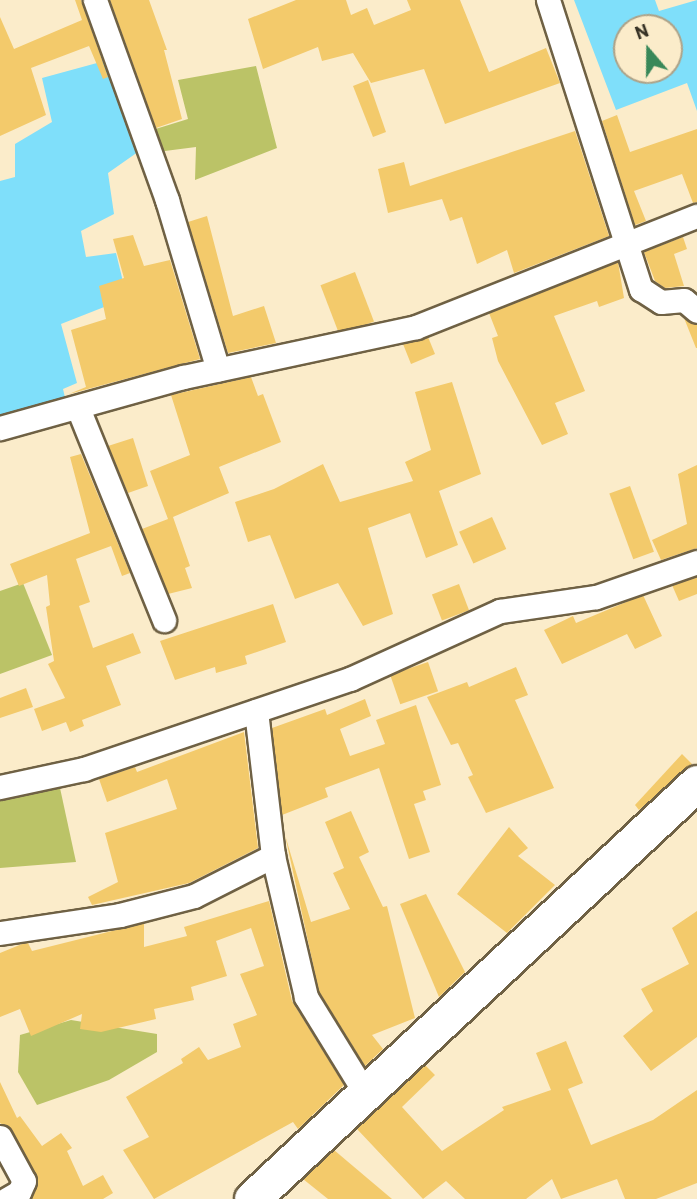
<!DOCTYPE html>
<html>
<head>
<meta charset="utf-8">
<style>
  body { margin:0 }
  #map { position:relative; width:697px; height:1199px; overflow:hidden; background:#fbecca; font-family:Barlow,sans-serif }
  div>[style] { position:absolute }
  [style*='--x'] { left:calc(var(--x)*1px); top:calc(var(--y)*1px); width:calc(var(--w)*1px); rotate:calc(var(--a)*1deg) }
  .green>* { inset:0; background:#bbc367 }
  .water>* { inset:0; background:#7fdffa }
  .building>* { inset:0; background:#f3ca6b; transform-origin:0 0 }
  .roads { filter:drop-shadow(2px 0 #6f6144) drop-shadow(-2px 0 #6f6144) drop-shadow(0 2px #6f6144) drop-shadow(0 -2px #6f6144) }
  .minor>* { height:23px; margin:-11.5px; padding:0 11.5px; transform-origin:11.5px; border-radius:11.5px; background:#fff }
  .primary>* { height:35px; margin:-17.5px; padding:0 17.5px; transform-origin:17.5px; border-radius:17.5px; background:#fff }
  span { translate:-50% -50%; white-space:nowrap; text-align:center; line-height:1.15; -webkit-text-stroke:5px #fbecca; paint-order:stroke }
  .north { position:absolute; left:613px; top:14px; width:70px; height:70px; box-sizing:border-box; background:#fbecca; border:2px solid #ada288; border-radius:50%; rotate:340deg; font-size:19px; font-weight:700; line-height:28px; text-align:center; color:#383326 }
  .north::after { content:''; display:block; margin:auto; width:24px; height:32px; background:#398859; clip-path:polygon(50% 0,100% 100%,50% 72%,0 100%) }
</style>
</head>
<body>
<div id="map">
  <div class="green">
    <i style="clip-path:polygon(256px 66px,277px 148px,195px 180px,196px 147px,157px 152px,149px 131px,188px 119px,178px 80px)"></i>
    <i style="clip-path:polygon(23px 583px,52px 655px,0 674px,0 591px)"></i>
    <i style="clip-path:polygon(27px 784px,60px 788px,76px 862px,0 868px,0 793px)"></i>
    <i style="clip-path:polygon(71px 1020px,157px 1034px,157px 1052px,109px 1080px,37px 1105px,18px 1072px,20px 1035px)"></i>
  </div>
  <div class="water">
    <i style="clip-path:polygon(evenodd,574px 0,655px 0,659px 11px,697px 0,697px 111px,687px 83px,616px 110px,574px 0,669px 28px,669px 70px,627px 70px,627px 28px,669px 28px)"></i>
    <i style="clip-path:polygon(108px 60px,145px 147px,108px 173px,114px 214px,81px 231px,86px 257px,116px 253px,127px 298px,61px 324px,77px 383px,63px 389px,67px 406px,0 420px,0 181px,15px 177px,15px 144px,52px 122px,42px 78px)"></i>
  </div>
  <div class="building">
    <i style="clip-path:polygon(75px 0,81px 0,108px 77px,103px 79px,89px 46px,31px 68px,46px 115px,0 136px,0 17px,14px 49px,82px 20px)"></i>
    <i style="clip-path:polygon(110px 0,149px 0,167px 50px,164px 50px,182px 119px,156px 128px)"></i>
    <i style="clip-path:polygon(296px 0,346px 0,351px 15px,367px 8px,374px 25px,411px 10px,407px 0,460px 0,489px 72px,546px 48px,560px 83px,445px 124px,424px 69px,371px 83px,353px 53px,322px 61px,318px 47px,263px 69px,248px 19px)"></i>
    <i style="clip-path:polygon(368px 80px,386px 132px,373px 137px,353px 86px)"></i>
    <i style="clip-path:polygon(617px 115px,630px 152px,697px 129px,697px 202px,693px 203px,682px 174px,634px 191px,646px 221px,635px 225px,602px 121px)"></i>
    <i style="clip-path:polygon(575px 131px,609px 236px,514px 273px,507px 250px,477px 264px,462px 217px,450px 221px,442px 199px,388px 213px,378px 169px,404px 162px,410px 186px)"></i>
    <i style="clip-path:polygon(207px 216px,233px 316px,264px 306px,276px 343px,228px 353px,188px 222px)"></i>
    <i style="clip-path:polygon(133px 235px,144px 266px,170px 260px,200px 359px,69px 394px,86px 387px,71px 330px,106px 319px,99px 286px,124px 278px,113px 239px)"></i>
    <i style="clip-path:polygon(683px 237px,687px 249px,674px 254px,684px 286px,665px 288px,655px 281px,644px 252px)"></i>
    <i style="clip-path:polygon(618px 262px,624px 298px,599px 307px,597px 301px,554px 316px,585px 391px,555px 403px,568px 434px,542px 445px,498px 361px,492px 338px,498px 336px,489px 313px)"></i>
    <i style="left:355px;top:272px;width:53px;height:37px;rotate:69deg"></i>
    <i style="clip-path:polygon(684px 318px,697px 325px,697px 348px,696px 348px)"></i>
    <i style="clip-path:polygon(428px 337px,435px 354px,411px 364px,403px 344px)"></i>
    <i style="clip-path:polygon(251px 377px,258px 396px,263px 394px,281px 442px,219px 467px,229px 493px,173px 517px,190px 566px,185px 568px,192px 588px,168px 594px,142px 529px,168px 519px,150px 471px,190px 455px,171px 395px)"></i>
    <i style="clip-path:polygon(452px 382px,481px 474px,439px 491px,458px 545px,426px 558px,410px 513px,368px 528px,393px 614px,363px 626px,338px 583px,295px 599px,270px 535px,248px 542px,235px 502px,274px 489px,323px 464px,340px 502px,413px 481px,405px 462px,431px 450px,415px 392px)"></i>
    <i style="clip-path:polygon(133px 438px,148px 486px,128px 493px,108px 446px)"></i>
    <i style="clip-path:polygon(81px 454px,130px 573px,122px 576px,111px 546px,76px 559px,90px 602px,79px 606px,93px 648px,133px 633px,141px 653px,106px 666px,121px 705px,82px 720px,84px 726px,70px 732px,66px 722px,42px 731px,34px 709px,65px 698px,48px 664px,54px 661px,46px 607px,50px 605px,47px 575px,19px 586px,10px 564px,90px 533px,70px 457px)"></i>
    <i style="clip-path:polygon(697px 465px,697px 548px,661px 560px,652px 540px,687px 524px,678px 474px)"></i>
    <i style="left:630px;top:486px;width:70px;height:22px;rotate:70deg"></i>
    <i style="left:492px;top:517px;width:35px;height:36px;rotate:66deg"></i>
    <i style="clip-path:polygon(697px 577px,697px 594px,679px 601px,672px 585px)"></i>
    <i style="left:459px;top:584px;width:28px;height:29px;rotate:69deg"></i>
    <i style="clip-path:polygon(643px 595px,662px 636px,635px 649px,627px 634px,562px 664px,544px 630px,573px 616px,576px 623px)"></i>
    <i style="clip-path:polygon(273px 604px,286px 642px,245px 656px,247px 664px,216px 673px,215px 667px,175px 680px,160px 641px)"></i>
    <i style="left:428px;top:662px;width:31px;height:40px;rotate:71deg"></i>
    <i style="clip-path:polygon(516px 667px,528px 695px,515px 700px,554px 788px,486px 813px,468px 777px,473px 775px,458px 743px,451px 745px,427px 697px,467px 682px,469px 687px)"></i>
    <i style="clip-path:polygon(26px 688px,33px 707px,0 718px,0 698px)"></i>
    <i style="clip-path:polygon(365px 699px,371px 716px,340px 729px,350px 756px,385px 744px,376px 720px,416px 705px,441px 785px,423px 791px,426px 800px,414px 804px,430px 852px,409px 859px,379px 768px,325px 788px,328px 797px,282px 815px,272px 728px,325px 709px,327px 715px)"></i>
    <i style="clip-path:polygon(244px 732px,258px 848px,189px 883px,92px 905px,88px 897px,118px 882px,105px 833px,177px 809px,167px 779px,107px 802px,99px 779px,135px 767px,137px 772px)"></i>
    <i style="clip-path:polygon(682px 754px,692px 764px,639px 810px,635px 805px)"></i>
    <i style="clip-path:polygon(351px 811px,369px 852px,359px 857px,383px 907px,387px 906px,415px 1018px,372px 1035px,383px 1049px,365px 1066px,319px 992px,285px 835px,311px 922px,350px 909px,333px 873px,344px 868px,325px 822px)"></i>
    <i style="clip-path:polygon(509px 827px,528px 848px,518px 856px,555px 885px,507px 933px,457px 894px)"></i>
    <i style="clip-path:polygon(426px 894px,465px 972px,439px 997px,400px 904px)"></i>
    <i style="clip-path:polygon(269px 901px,292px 1001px,344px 1085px,298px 1129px,293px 1122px,154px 1199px,123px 1150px,149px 1137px,126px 1097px,183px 1063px,181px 1059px,199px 1047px,208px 1060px,241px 1047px,233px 1024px,257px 1015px,240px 974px,264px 966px,251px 928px,216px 941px,227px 976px,191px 987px,194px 1000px,154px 1009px,156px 1019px,101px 1032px,80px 1029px,82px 1014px,31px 1036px,20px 1009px,0 1017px,0 953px,22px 944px,28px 943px,32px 951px,144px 923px,144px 947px,187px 936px,184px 927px)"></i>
    <i style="clip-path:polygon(697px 911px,697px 1037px,651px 1071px,623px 1036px,653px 1011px,641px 989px,689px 964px,672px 928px)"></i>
    <i style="clip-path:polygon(566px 1041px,583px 1083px,568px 1089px,591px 1145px,653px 1120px,697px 1090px,697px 1183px,656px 1199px,625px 1199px,617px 1179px,561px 1199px,552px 1179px,526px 1199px,465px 1199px,446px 1181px,423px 1199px,357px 1129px,425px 1065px,435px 1075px,402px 1107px,442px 1151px,504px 1110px,502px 1107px,551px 1090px,536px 1053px)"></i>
    <i style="clip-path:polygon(0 1082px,17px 1118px,20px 1116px,42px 1146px,61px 1133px,72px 1148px,67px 1151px,83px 1186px,103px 1175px,113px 1193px,103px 1199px,31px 1199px,38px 1180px,12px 1130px,0 1123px)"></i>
    <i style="clip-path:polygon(334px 1150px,392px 1199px,328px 1199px,303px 1179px)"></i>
  </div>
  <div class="roads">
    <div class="minor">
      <i style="--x:95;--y:0;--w:213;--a:70.2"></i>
      <i style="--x:167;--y:200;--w:177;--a:73.3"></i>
      <i style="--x:548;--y:0;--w:304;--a:72.2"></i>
      <i style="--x:641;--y:289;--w:24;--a:33"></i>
      <i style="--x:661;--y:302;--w:23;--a:-5"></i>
      <i style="--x:684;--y:300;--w:17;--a:40"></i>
      <i style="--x:78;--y:408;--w:229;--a:67.9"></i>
      <i style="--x:0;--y:428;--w:190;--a:-15.6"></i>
      <i style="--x:183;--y:377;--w:238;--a:-12.1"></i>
      <i style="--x:416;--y:327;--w:302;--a:-21.6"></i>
      <i style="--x:256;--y:711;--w:146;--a:83.3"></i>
      <i style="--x:273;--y:856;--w:145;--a:76.8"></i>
      <i style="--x:306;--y:997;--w:113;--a:58.4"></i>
      <i style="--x:0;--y:787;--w:86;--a:-12.1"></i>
      <i style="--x:84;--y:769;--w:281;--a:-18.7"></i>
      <i style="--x:350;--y:679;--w:165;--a:-24.4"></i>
      <i style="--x:500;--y:611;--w:97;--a:-8.3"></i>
      <i style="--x:596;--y:597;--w:107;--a:-19.1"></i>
      <i style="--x:0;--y:933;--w:121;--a:-8.5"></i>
      <i style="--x:120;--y:915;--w:76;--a:-14.4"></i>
      <i style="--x:194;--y:896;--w:89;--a:-26.9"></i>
      <i style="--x:0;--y:1137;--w:50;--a:61.4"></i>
      <i style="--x:24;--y:1181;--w:12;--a:114"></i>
      <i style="--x:19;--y:1192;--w:14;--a:150"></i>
    </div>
    <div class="primary">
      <i style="--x:252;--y:1199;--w:609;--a:-43.07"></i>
    </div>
  </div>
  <div class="north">N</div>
</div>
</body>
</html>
